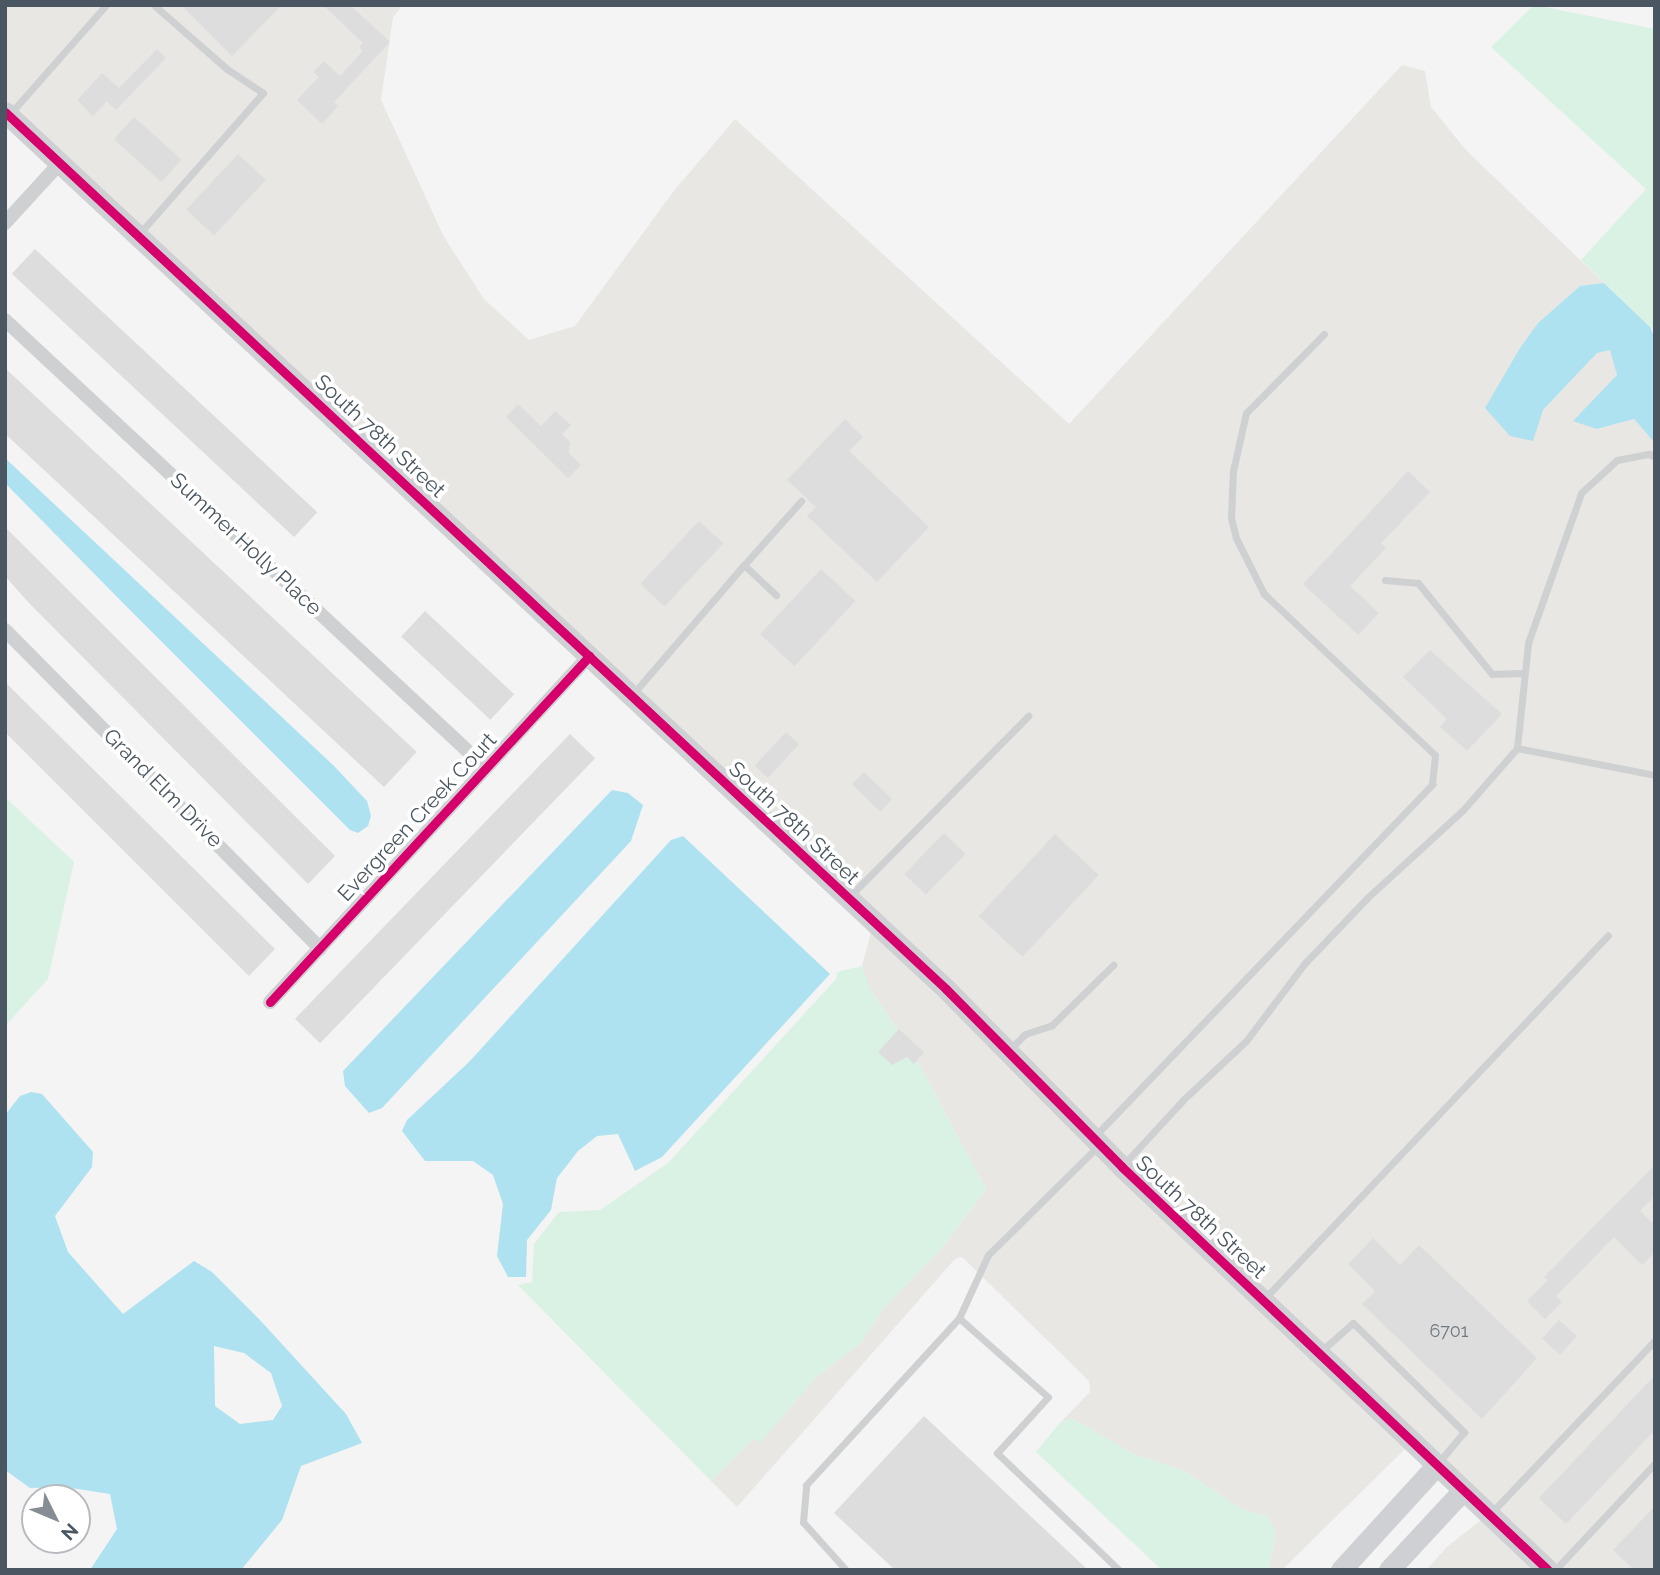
<!DOCTYPE html>
<html>
<head>
<meta charset="utf-8">
<style>
  body { margin:0 }
  #map { position:relative; width:1660px; height:1575px; overflow:hidden; background:#f4f4f4; font-family:Raleway,sans-serif }
  div>[style] { position:absolute }
  [style*='--x'] { left:calc(var(--x)*1px); top:calc(var(--y)*1px); width:calc(var(--w)*1px); rotate:calc(var(--a)*1deg) }
  .commercial>* { inset:0; background:#e8e7e3 }
  .green>* { inset:0; background:#d9f2e3 }
  .water>* { inset:0; background:#aee2f0 }
  .building>* { inset:0; background:#ddddde; transform-origin:0 0 }
  .lane>* { height:7px; margin:-3.5px; padding:0 3.5px; transform-origin:3.5px; border-radius:3.5px; background:#ced0d2 }
  .street>* { height:14px; margin:-7px; padding:0 7px; transform-origin:7px; border-radius:7px; background:#ced0d2 }
  .secondary>* { height:21px; margin:-10.5px; padding:0 10.5px; transform-origin:10.5px; border-radius:10.5px; background:#ced0d4 }
  .cycleway>* { height:9px; margin:-4.5px; padding:0 4.5px; transform-origin:4.5px; border-radius:4.5px; background:#d6006c }
  span { translate:-50% -50%; white-space:nowrap; text-align:center; line-height:1.15; -webkit-text-stroke:7px #fff; paint-order:stroke }
  .number-label { font-size:18px; color:#707881 }
  .number-label span { -webkit-text-stroke-width:0 }
  .street-label { font-size:21px; color:#4a5661 }
  .frame { position:absolute; inset:0; border:7px solid #4a5661; pointer-events:none }
  .north { position:absolute; left:21px; top:1484px; width:70px; height:70px; box-sizing:border-box; background:#fff; border:2px solid #b7bbc0; border-radius:50%; rotate:133deg; font-size:19px; font-weight:700; line-height:28px; text-align:center; color:#4a5661 }
  .north::after { content:''; display:block; margin:auto; width:24px; height:32px; background:#868d94; clip-path:polygon(50% 0,100% 100%,50% 72%,0 100%) }
</style>
</head>
<body>
<div id="map">
  <div class="commercial">
    <i style="clip-path:polygon(5px 5px,403px 5px,393px 17px,381px 100px,444px 237px,484px 299px,529px 340px,575px 326px,673px 192px,735px 119px,1069px 424px,1402px 65px,1425px 71px,1431px 107px,1466px 150px,1604px 283px,1580px 286px,1538px 323px,1506px 375px,1543px 410px,1597px 353px,1611px 349px,1617px 374px,1598px 429px,1634px 419px,1655px 443px,1655px 1570px,1561px 1570px,5px 100px)"></i>
    <i style="clip-path:polygon(871px 932px,1406px 1448px,1282px 1570px,1268px 1570px,1276px 1533px,1268px 1517px,1242px 1509px,1182px 1470px,1136px 1455px,1071px 1418px,1058px 1425px,1090px 1392px,1089px 1381px,962px 1257px,955px 1259px,737px 1507px,711px 1481px,753px 1439px,761px 1441px,816px 1377px,861px 1343px,883px 1309px,942px 1248px,986px 1189px,913px 1053px,870px 989px,862px 966px)"></i>
    <i style="clip-path:polygon(1482px 1519px,1536px 1570px,1426px 1570px,1448px 1546px)"></i>
  </div>
  <div class="green">
    <i style="clip-path:polygon(1534px 5px,1655px 29px,1655px 332px,1581px 260px,1646px 189px,1491px 47px)"></i>
    <i style="clip-path:polygon(5px 797px,74px 862px,48px 979px,5px 1026px)"></i>
    <i style="clip-path:polygon(862px 966px,870px 989px,913px 1053px,986px 1189px,942px 1248px,883px 1309px,861px 1343px,816px 1377px,761px 1442px,753px 1439px,711px 1481px,518px 1285px,532px 1282px,534px 1244px,559px 1212px,600px 1210px,668px 1163px,836px 979px,837px 972px)"></i>
    <i style="clip-path:polygon(1071px 1418px,1136px 1455px,1182px 1470px,1242px 1509px,1268px 1517px,1276px 1533px,1268px 1570px,1162px 1570px,1036px 1452px,1058px 1425px)"></i>
  </div>
  <div class="water">
    <i style="clip-path:polygon(1604px 283px,1650px 327px,1655px 338px,1655px 443px,1634px 419px,1597px 429px,1573px 421px,1617px 375px,1610px 350px,1597px 353px,1543px 410px,1533px 441px,1510px 436px,1485px 408px,1520px 348px,1538px 323px,1580px 286px)"></i>
    <i style="clip-path:polygon(5px 458px,334px 766px,367px 801px,371px 816px,368px 826px,358px 833px,350px 830px,123px 603px,5px 483px)"></i>
    <i style="clip-path:polygon(612px 790px,628px 793px,643px 805px,631px 841px,382px 1108px,369px 1113px,345px 1086px,343px 1071px)"></i>
    <i style="clip-path:polygon(683px 836px,830px 974px,662px 1157px,635px 1171px,618px 1134px,597px 1136px,578px 1151px,557px 1178px,551px 1210px,527px 1240px,526px 1277px,508px 1277px,497px 1256px,503px 1204px,493px 1175px,473px 1161px,425px 1161px,402px 1131px,407px 1120px,469px 1062px,671px 840px)"></i>
    <i style="clip-path:polygon(evenodd,31px 1092px,42px 1094px,93px 1152px,92px 1167px,55px 1216px,68px 1252px,123px 1314px,194px 1261px,212px 1272px,259px 1319px,346px 1414px,362px 1443px,301px 1466px,282px 1520px,241px 1570px,90px 1570px,117px 1529px,110px 1494px,65px 1487px,30px 1488px,5px 1470px,5px 1115px,20px 1096px,31px 1092px,214px 1346px,244px 1353px,271px 1373px,282px 1406px,273px 1420px,240px 1424px,215px 1406px,214px 1346px)"></i>
  </div>
  <div class="building">
    <i style="clip-path:polygon(181px 5px,282px 5px,232px 56px)"></i>
    <i style="clip-path:polygon(323px 5px,350px 5px,390px 42px,334px 102px,338px 106px,322px 124px,297px 100px,319px 77px,313px 72px,324px 61px,340px 76px,363px 51px,359px 47px,363px 43px)"></i>
    <i style="clip-path:polygon(157px 49px,166px 58px,116px 110px,107px 101px,93px 116px,77px 100px,102px 73px,119px 88px)"></i>
    <i style="left:134px;top:117px;width:64px;height:30px;rotate:42deg"></i>
    <i style="left:238px;top:154px;width:38px;height:76px;rotate:43deg"></i>
    <i style="left:35px;top:249px;width:386px;height:34px;rotate:43deg"></i>
    <i style="left:5px;top:368px;width:563px;height:48px;rotate:43deg"></i>
    <i style="clip-path:polygon(518px 404px,541px 426px,555px 411px,571px 425px,562px 434px,570px 442px,569px 453px,581px 465px,568px 478px,506px 417px)"></i>
    <i style="clip-path:polygon(845px 419px,863px 437px,849px 451px,929px 527px,877px 582px,807px 516px,816px 507px,787px 480px)"></i>
    <i style="clip-path:polygon(1408px 471px,1430px 492px,1381px 543px,1386px 548px,1350px 586px,1379px 613px,1358px 635px,1303px 584px)"></i>
    <i style="left:699px;top:521px;width:33px;height:86px;rotate:43deg"></i>
    <i style="clip-path:polygon(5px 527px,335px 856px,308px 884px,29px 603px,5px 576px)"></i>
    <i style="left:821px;top:569px;width:47px;height:89px;rotate:43deg"></i>
    <i style="left:425px;top:611px;width:122px;height:35px;rotate:43deg"></i>
    <i style="clip-path:polygon(1430px 650px,1502px 714px,1467px 751px,1440px 727px,1447px 719px,1403px 677px)"></i>
    <i style="clip-path:polygon(5px 682px,275px 949px,249px 976px,5px 732px)"></i>
    <i style="left:786px;top:732px;width:18px;height:46px;rotate:43deg"></i>
    <i style="left:570px;top:734px;width:35px;height:396px;rotate:44deg"></i>
    <i style="left:864px;top:772px;width:39px;height:17px;rotate:44deg"></i>
    <i style="left:944px;top:833px;width:30px;height:57px;rotate:44deg"></i>
    <i style="left:1055px;top:834px;width:60px;height:112px;rotate:43deg"></i>
    <i style="clip-path:polygon(899px 1029px,924px 1052px,914px 1064px,907px 1057px,892px 1065px,878px 1052px)"></i>
    <i style="clip-path:polygon(1655px 1165px,1655px 1196px,1640px 1211px,1655px 1225px,1655px 1252px,1642px 1265px,1614px 1237px,1556px 1296px,1562px 1302px,1545px 1319px,1527px 1301px,1548px 1280px,1544px 1277px)"></i>
    <i style="clip-path:polygon(1373px 1238px,1400px 1265px,1419px 1245px,1537px 1358px,1482px 1419px,1362px 1304px,1375px 1291px,1348px 1264px)"></i>
    <i style="left:1559px;top:1320px;width:24px;height:25px;rotate:42deg"></i>
    <i style="clip-path:polygon(1655px 1375px,1655px 1430px,1566px 1524px,1539px 1498px)"></i>
    <i style="clip-path:polygon(924px 1416px,1088px 1570px,895px 1570px,834px 1513px)"></i>
    <i style="clip-path:polygon(1655px 1506px,1655px 1570px,1634px 1570px,1613px 1550px)"></i>
  </div>
  <div class="lane">
    <i style="--x:9;--y:115;--w:147;--a:-48.6"></i>
    <i style="--x:139;--y:234;--w:188;--a:-48.7"></i>
    <i style="--x:263;--y:93;--w:43;--a:-146.3"></i>
    <i style="--x:227;--y:69;--w:97;--a:-138.8"></i>
    <i style="--x:744;--y:565;--w:86;--a:-48.3"></i>
    <i style="--x:1385;--y:580;--w:33;--a:5"></i>
    <i style="--x:1418;--y:583;--w:117;--a:50.9"></i>
    <i style="--x:1492;--y:674;--w:30;--a:-2"></i>
    <i style="--x:632;--y:695;--w:172;--a:-49.3"></i>
    <i style="--x:744;--y:565;--w:44;--a:43.2"></i>
    <i style="--x:1517;--y:748;--w:141;--a:11.1"></i>
    <i style="--x:849;--y:897;--w:255;--a:-45.3"></i>
    <i style="--x:1010;--y:1049;--w:21;--a:-45"></i>
    <i style="--x:1025;--y:1034;--w:28;--a:-18"></i>
    <i style="--x:1052;--y:1025;--w:86;--a:-44.5"></i>
    <i style="--x:1094;--y:1137;--w:489;--a:-46.2"></i>
    <i style="--x:1432;--y:784;--w:29;--a:-84"></i>
    <i style="--x:1435;--y:755;--w:235;--a:-136.7"></i>
    <i style="--x:1264;--y:594;--w:63;--a:-116.6"></i>
    <i style="--x:1236;--y:538;--w:21;--a:-104"></i>
    <i style="--x:1231;--y:518;--w:47;--a:-87.6"></i>
    <i style="--x:1233;--y:471;--w:59;--a:-77.4"></i>
    <i style="--x:1246;--y:413;--w:111;--a:-45.4"></i>
    <i style="--x:1124;--y:1164;--w:88;--a:-47.3"></i>
    <i style="--x:1184;--y:1099;--w:85;--a:-43.1"></i>
    <i style="--x:1246;--y:1041;--w:96;--a:-53"></i>
    <i style="--x:1304;--y:964;--w:91;--a:-46.3"></i>
    <i style="--x:1367;--y:898;--w:130;--a:-42.5"></i>
    <i style="--x:1463;--y:810;--w:82;--a:-48.9"></i>
    <i style="--x:1517;--y:748;--w:106;--a:-84"></i>
    <i style="--x:1528;--y:643;--w:159;--a:-70.5"></i>
    <i style="--x:1581;--y:493;--w:49;--a:-42.5"></i>
    <i style="--x:1617;--y:460;--w:33;--a:-11"></i>
    <i style="--x:1649;--y:454;--w:7;--a:27"></i>
    <i style="--x:1265;--y:1298;--w:499;--a:-46.6"></i>
    <i style="--x:959;--y:1318;--w:119;--a:41.6"></i>
    <i style="--x:1048;--y:1397;--w:76;--a:132.3"></i>
    <i style="--x:997;--y:1453;--w:169;--a:43.8"></i>
    <i style="--x:1320;--y:1352;--w:44;--a:-41.3"></i>
    <i style="--x:1353;--y:1323;--w:156;--a:44.5"></i>
    <i style="--x:1464;--y:1432;--w:39;--a:130"></i>
    <i style="--x:1492;--y:1512;--w:237;--a:-46.5"></i>
    <i style="--x:846;--y:1570;--w:64;--a:-131.9"></i>
    <i style="--x:803;--y:1522;--w:37;--a:-85"></i>
    <i style="--x:806;--y:1485;--w:226;--a:-47.5"></i>
    <i style="--x:959;--y:1318;--w:69;--a:-65.3"></i>
    <i style="--x:988;--y:1255;--w:156;--a:-44.7"></i>
    <i style="--x:1555;--y:1570;--w:146;--a:-46.9"></i>
  </div>
  <div class="street">
    <i style="--x:5;--y:223;--w:81;--a:-47.5"></i>
    <i style="--x:5;--y:320;--w:657;--a:42.97"></i>
    <i style="--x:5;--y:630;--w:448;--a:45.3"></i>
    <i style="--x:270;--y:1002;--w:471;--a:-47.3"></i>
  </div>
  <div class="secondary">
    <i style="--x:5;--y:112;--w:1286;--a:42.98"></i>
    <i style="--x:946;--y:989;--w:250;--a:45.3"></i>
    <i style="--x:1122;--y:1167;--w:586;--a:43.41"></i>
    <i style="--x:1341;--y:1570;--w:142;--a:-47.6"></i>
    <i style="--x:1389;--y:1570;--w:109;--a:-47.2"></i>
  </div>
  <div class="cycleway">
    <i style="--x:5;--y:112;--w:1286;--a:42.98"></i>
    <i style="--x:946;--y:989;--w:250;--a:45.3"></i>
    <i style="--x:1122;--y:1167;--w:586;--a:43.41"></i>
    <i style="--x:270;--y:1002;--w:471;--a:-47.3"></i>
  </div>
  <div class="number-label">
    <span style="left:1449px;top:1331px">6701</span>
  </div>
  <div class="street-label">
    <span style="left:380px;top:436px;rotate:43deg">South 78th Street</span>
    <span style="left:246px;top:544px;rotate:43deg">Summer Holly Place</span>
    <span style="left:163px;top:788px;rotate:45deg">Grand Elm Drive</span>
    <span style="left:417px;top:817px;rotate:-47deg">Evergreen Creek Court</span>
    <span style="left:794px;top:823px;rotate:43deg">South 78th Street</span>
    <span style="left:1201px;top:1217px;rotate:43deg">South 78th Street</span>
  </div>
  <div class="frame"></div>
  <div class="north">N</div>
</div>
</body>
</html>
